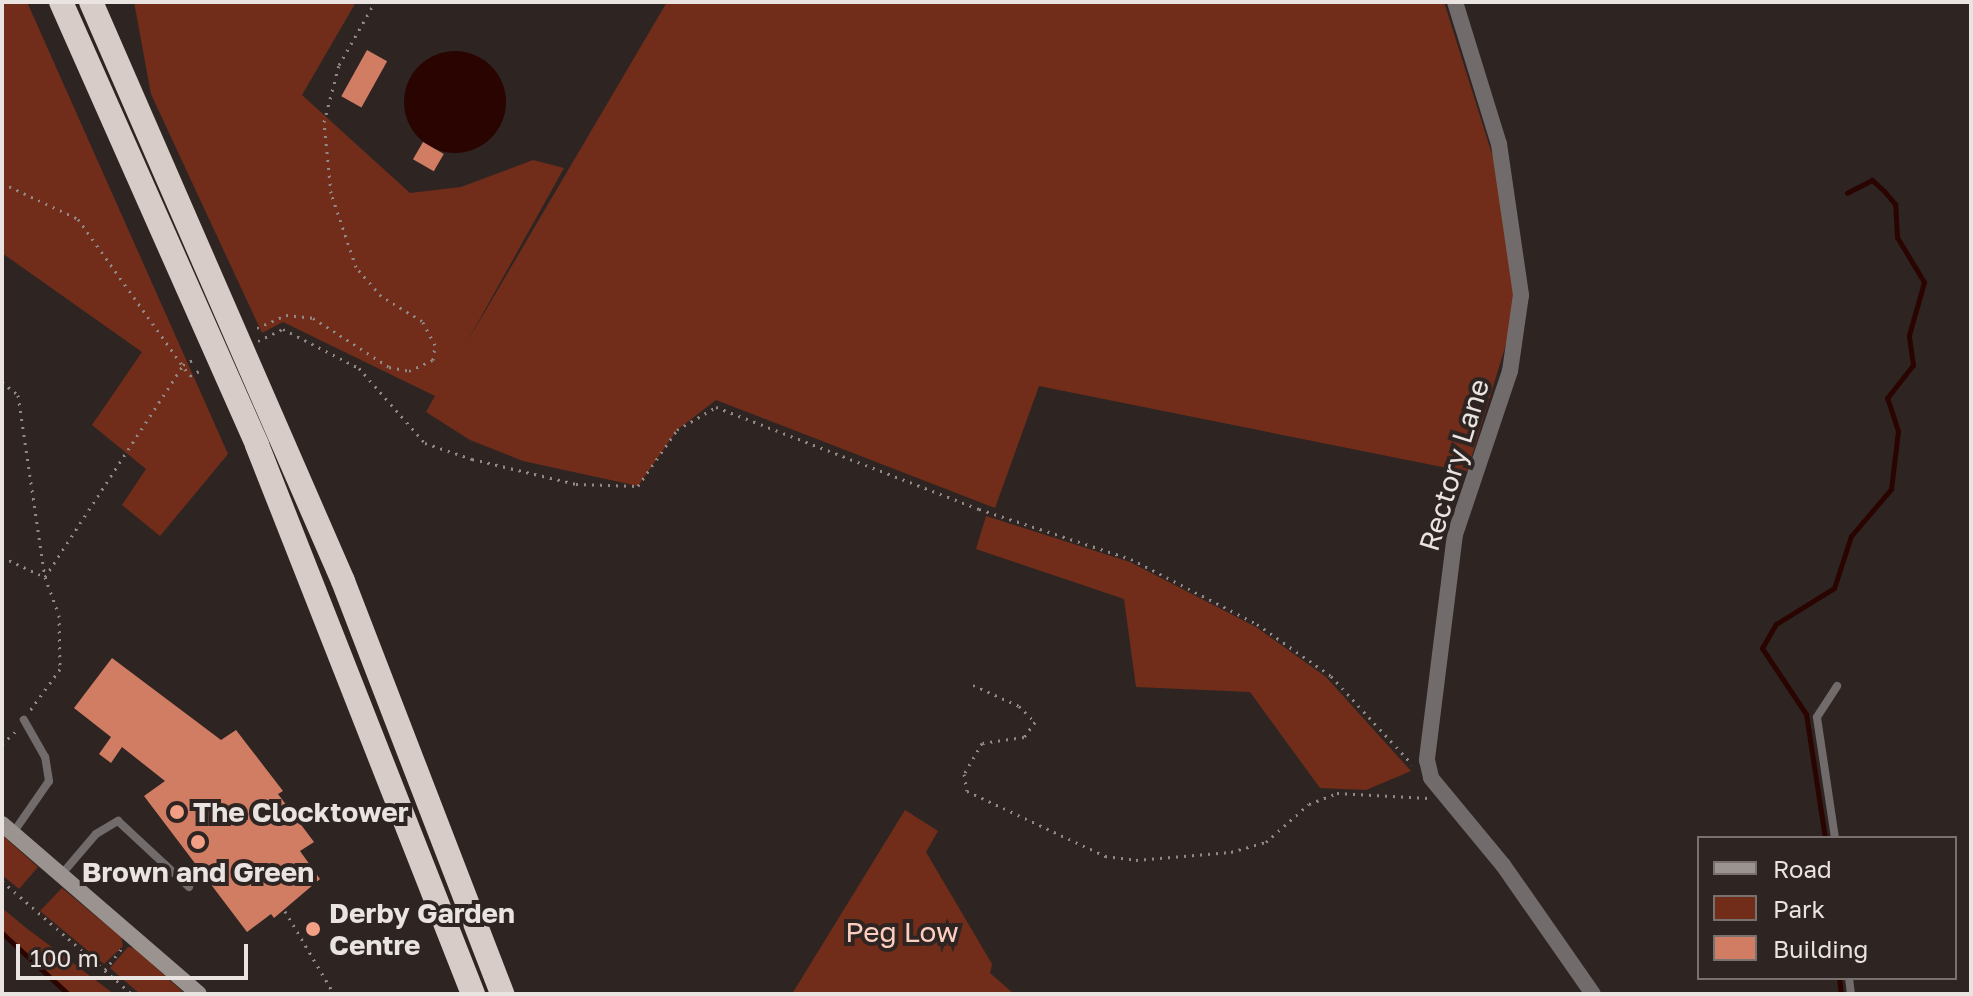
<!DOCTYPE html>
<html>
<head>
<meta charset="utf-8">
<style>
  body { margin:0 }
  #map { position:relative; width:1973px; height:996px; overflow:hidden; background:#2e2523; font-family:"Golos Text",sans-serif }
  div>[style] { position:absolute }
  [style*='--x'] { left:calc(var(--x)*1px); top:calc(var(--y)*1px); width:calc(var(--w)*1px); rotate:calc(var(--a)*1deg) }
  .green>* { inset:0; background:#712d19 }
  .water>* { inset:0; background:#2a0400 }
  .round { border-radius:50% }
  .stream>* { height:5px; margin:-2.5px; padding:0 2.5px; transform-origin:2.5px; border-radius:2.5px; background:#2a0400 }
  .building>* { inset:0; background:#d17d64; transform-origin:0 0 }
  .path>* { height:3px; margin-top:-1.5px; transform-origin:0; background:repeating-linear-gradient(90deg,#918987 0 2px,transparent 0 8px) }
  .lane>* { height:8px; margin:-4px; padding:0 4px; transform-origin:4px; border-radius:4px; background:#716c6b }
  .street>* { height:16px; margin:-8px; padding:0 8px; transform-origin:8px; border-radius:8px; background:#716c6b }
  .secondary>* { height:16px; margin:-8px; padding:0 8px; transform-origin:8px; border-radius:8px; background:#9a9390 }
  .highway>* { height:24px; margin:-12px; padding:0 12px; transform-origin:12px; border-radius:12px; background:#d7ccc8 }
  .dots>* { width:22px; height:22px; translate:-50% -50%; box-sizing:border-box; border:4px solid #2e2523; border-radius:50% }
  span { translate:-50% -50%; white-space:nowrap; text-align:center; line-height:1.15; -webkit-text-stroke:8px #2e2523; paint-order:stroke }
  .street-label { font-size:28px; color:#e9e3e1 }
  .poi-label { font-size:28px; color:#e9e3e1; font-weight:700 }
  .left { translate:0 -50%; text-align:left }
  .park-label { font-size:28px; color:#fdcec0 }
  .frame { position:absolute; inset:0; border:4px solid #e9e3e1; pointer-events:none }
  .legend { position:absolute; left:1697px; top:836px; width:260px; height:144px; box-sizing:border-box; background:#2e2523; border:2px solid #79716f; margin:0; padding:10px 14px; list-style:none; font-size:24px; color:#e9e3e1 }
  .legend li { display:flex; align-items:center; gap:16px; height:40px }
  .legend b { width:40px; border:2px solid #79716f }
  .scale { position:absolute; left:16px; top:944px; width:232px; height:36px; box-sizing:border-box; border:4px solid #e9e3e1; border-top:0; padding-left:10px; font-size:24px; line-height:28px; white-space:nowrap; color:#e9e3e1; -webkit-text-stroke:6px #2e2523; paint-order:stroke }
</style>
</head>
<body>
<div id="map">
  <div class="green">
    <i style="clip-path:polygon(2px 2px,27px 2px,228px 454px,160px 536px,122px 505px,146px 469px,92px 425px,142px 352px,2px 253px)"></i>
    <i style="clip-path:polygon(134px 2px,356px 2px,302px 95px,410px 193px,461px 187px,533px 160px,564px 168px,467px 342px,667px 2px,1444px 2px,1498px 173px,1521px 295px,1467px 472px,1039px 386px,995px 508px,716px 400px,677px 430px,638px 486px,523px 461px,470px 440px,426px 412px,435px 396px,283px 322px,262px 333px,151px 94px)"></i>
    <i style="clip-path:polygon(986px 516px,1130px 562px,1256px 627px,1326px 677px,1411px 771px,1366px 790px,1320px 788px,1250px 692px,1136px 687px,1124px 599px,976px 549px)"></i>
    <i style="clip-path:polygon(905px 810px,938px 831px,926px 852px,992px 964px,990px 973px,1014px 994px,792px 994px)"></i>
    <i style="clip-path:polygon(2px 835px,38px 867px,19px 889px,2px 875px)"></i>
    <i style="clip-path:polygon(62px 888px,121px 937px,123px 946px,104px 964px,40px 911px)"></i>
    <i style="clip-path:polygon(2px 908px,25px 927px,114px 994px,71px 994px,2px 933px)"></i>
    <i style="clip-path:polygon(128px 947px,134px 948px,185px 994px,140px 994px,110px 968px)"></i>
  </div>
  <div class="water">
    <i class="round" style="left:404px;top:51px;width:102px;height:102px"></i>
  </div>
  <div class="stream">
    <i style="--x:1825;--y:838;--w:125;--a:-98.7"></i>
    <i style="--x:1806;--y:714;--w:79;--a:-123.7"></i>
    <i style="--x:1762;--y:648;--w:28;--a:-60"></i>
    <i style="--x:1776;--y:624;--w:68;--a:-31.8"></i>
    <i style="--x:1834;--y:588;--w:55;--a:-71.9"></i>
    <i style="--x:1851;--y:536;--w:62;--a:-49.6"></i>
    <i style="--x:1891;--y:489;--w:58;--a:-83.1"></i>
    <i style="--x:1898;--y:431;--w:35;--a:-108"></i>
    <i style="--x:1887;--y:398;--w:42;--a:-51.8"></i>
    <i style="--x:1913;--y:365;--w:30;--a:-98"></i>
    <i style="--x:1909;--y:335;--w:55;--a:-74.2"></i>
    <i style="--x:1924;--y:282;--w:52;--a:-121"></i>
    <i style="--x:1897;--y:237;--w:33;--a:-93"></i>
    <i style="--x:1895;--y:204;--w:16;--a:-130"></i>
    <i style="--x:1885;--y:192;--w:18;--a:-137"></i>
    <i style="--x:1872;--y:180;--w:28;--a:153"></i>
    <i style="--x:2;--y:933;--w:90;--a:42.7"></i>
    <i style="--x:1839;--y:978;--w:16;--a:83"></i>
  </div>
  <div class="building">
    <i style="left:367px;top:50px;width:23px;height:53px;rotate:29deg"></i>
    <i style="left:423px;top:142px;width:24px;height:20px;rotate:30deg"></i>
    <i style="clip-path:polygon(112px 658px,221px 740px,236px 730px,283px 791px,278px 794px,314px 842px,300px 851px,320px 879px,274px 918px,271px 914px,247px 932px,144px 796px,165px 781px,122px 747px,111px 763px,99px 754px,111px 737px,74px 708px)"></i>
  </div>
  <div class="path">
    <i style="--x:2;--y:183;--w:84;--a:25.3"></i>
    <i style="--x:78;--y:219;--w:193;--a:54.5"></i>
    <i style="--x:190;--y:376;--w:10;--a:-29"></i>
    <i style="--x:257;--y:328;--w:32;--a:-24"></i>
    <i style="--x:286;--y:315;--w:27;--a:6"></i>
    <i style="--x:313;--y:318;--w:90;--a:32.8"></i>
    <i style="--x:389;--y:367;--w:20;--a:11"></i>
    <i style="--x:409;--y:371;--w:26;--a:-25"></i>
    <i style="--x:433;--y:360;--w:15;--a:-82"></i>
    <i style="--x:435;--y:345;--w:27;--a:-118"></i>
    <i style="--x:422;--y:321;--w:48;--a:-148.6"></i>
    <i style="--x:381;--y:296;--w:38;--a:-131"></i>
    <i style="--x:356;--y:267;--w:78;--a:-108.7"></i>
    <i style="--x:331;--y:193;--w:71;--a:-95.6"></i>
    <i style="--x:324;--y:122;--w:59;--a:-75.3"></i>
    <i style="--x:339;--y:65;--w:73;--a:-60.3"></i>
    <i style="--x:258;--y:341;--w:28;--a:-26"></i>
    <i style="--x:283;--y:329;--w:85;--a:27.2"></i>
    <i style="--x:359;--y:368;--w:100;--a:48.7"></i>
    <i style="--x:425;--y:443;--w:50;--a:18.8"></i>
    <i style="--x:472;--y:459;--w:107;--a:13.5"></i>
    <i style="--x:576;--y:484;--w:62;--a:1.8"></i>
    <i style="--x:638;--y:486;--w:68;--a:-55.1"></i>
    <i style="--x:677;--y:430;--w:45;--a:-30.5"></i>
    <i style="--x:716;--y:407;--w:282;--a:21.2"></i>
    <i style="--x:979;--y:509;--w:160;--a:18.2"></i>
    <i style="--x:1131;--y:559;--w:142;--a:27.3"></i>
    <i style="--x:1257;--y:624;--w:90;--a:35.1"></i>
    <i style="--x:1331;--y:676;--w:120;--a:47.4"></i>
    <i style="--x:2;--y:382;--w:21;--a:39"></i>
    <i style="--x:18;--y:395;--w:184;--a:81.6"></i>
    <i style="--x:45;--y:577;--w:40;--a:69.8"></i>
    <i style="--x:59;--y:615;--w:54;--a:88.9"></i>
    <i style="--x:60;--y:669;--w:53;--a:125.8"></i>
    <i style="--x:2;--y:557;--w:47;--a:24.9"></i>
    <i style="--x:45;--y:577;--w:253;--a:-56.9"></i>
    <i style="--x:183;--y:365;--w:13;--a:-27"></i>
    <i style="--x:973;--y:685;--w:51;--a:24.5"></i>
    <i style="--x:1019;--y:706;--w:23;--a:45"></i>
    <i style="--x:1035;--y:722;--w:19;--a:126"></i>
    <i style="--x:1024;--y:737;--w:42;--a:171.9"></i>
    <i style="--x:982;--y:743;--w:36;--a:120"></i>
    <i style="--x:964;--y:774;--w:17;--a:80"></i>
    <i style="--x:967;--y:791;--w:153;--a:25.2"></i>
    <i style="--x:1105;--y:856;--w:31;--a:7"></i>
    <i style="--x:1136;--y:860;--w:95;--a:-4.8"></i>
    <i style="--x:1231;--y:852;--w:36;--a:-16"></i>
    <i style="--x:1266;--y:842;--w:57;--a:-41.5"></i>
    <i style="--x:1309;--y:804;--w:30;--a:-21"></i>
    <i style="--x:1337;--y:793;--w:91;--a:3.1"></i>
    <i style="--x:2;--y:744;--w:19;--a:-43"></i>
    <i style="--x:2;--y:881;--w:172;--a:41"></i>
    <i style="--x:285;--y:911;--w:96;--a:59.4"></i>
    <i style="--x:105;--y:970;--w:28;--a:-52"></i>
  </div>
  <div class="lane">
    <i style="--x:13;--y:833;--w:63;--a:-55.3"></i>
    <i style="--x:49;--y:781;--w:24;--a:-99"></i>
    <i style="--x:45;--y:757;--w:43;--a:-119.6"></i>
    <i style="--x:1835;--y:838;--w:122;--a:-98.5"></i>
    <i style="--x:1817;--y:717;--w:37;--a:-57"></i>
    <i style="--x:61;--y:875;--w:54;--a:-49.5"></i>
    <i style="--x:96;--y:834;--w:26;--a:-31"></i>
    <i style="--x:118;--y:821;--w:97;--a:42.9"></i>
    <i style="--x:1849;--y:978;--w:16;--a:83"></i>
  </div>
  <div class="street">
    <i style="--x:1455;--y:2;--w:149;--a:72.8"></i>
    <i style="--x:1499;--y:144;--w:153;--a:81.7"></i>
    <i style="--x:1521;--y:295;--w:77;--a:98.2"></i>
    <i style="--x:1510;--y:371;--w:172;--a:108.6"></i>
    <i style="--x:1455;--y:534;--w:228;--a:97.1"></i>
    <i style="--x:1427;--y:760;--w:18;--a:77"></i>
    <i style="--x:1431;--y:778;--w:113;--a:50.4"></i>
    <i style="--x:1503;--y:865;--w:157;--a:55.1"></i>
  </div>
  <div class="secondary">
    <i style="--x:2;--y:824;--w:260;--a:40.8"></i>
  </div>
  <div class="highway">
    <i style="--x:61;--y:2;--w:484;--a:66.1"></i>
    <i style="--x:257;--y:445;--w:590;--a:68.52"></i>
    <i style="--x:91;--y:2;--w:631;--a:66.48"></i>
    <i style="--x:343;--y:581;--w:443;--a:68.9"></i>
  </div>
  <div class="dots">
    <i style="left:177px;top:812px;background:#f39f85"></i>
    <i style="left:198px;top:842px;background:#f39f85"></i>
    <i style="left:313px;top:929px;background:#f39f85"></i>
  </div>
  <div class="street-label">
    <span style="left:1454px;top:465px;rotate:-73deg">Rectory Lane</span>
  </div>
  <div class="poi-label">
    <span class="left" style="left:193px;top:812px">The Clocktower</span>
    <span style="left:198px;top:872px">Brown and Green</span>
    <span class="left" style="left:329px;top:929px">Derby Garden<br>Centre</span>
  </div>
  <div class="park-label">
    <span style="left:902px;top:932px">Peg Low</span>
  </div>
  <div class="frame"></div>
  <ul class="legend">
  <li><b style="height:10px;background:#9a9390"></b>Road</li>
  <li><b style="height:22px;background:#712d19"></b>Park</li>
  <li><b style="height:22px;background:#d17d64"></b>Building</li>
  </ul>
  <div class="scale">100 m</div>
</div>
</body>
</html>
